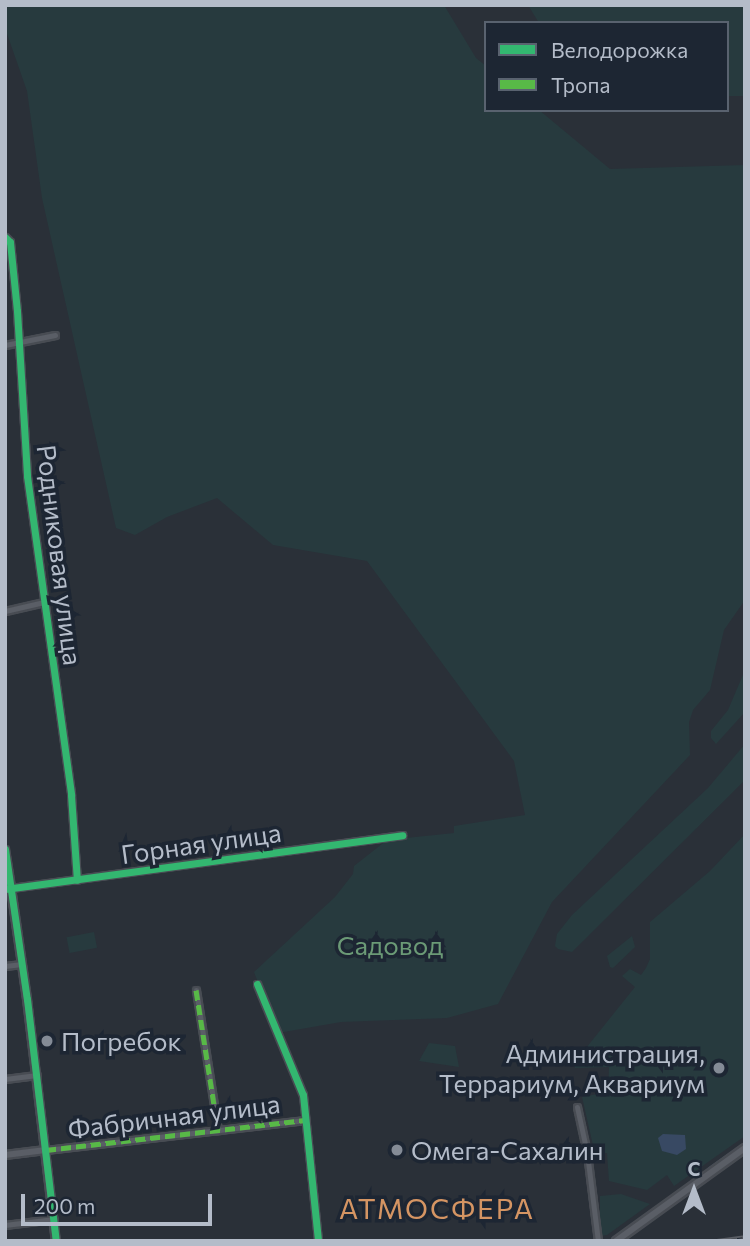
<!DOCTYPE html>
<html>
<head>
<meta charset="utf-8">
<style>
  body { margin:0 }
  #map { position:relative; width:750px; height:1246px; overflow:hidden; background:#2a3038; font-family:Commissioner,sans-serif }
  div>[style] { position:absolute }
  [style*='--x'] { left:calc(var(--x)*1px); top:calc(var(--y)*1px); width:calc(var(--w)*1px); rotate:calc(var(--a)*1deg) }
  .green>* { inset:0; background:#273a3e; transform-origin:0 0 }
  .water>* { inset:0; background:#384963 }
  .stream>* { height:2px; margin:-1px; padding:0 1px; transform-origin:1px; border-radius:1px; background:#384963 }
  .roads { filter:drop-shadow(2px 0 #484c53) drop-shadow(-2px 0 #484c53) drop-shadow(0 2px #484c53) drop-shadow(0 -2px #484c53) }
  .minor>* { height:5px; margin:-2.5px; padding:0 2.5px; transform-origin:2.5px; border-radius:2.5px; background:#5a5e66 }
  .tertiary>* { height:6px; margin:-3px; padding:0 3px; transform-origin:3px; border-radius:3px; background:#5a5e66 }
  .rail>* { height:4.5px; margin-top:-2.25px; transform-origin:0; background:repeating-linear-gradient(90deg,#1d2633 0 5px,#595d64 0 10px); box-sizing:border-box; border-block:2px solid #595d64 }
  .quiet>* { height:5px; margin-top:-2.5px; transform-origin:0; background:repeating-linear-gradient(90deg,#58b947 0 10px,transparent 0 15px) }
  .cycleway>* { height:7px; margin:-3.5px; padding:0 3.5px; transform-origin:3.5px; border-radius:3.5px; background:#33b770 }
  .dots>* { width:19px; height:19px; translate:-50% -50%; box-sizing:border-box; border:4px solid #1d2633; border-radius:50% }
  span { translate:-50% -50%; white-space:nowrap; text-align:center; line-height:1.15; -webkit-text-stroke:7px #1d2633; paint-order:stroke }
  .street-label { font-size:26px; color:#b4bcc9 }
  .park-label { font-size:26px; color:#6b9a76 }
  .poi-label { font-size:26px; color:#b4bcc9 }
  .left { translate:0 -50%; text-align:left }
  .right { translate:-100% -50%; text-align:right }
  .neighbourhood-label { font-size:28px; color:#d59563; letter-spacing:2px }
  .frame { position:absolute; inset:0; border:7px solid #b4bcc9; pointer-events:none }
  .legend { position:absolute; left:484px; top:21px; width:245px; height:91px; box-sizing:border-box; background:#1d2633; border:2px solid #59626f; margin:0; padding:9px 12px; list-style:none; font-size:21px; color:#b4bcc9 }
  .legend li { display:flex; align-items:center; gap:14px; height:35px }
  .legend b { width:35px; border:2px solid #59626f }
  .north { position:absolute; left:659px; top:1155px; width:70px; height:70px; -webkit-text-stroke:5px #1d2633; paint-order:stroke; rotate:0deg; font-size:19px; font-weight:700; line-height:28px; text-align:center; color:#b4bcc9 }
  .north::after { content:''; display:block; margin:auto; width:24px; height:32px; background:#b4bcc9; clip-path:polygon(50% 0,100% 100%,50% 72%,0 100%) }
  .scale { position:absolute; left:21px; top:1194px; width:191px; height:32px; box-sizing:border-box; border:4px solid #b4bcc9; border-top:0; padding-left:9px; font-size:21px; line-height:24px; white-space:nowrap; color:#b4bcc9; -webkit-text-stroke:5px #1d2633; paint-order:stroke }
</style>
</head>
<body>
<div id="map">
  <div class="green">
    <i style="clip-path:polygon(5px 5px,444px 5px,476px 58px,486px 66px,486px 110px,539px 110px,610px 169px,745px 165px,745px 600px,724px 630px,710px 690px,693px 710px,689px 722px,690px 755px,552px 902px,498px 1004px,447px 1018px,341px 1022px,278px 1033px,254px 972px,335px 897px,353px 874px,354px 866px,387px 840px,454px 833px,454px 826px,525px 815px,514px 761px,367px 561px,273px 545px,217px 498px,167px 517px,135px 535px,116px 528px,42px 198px,27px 91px,5px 28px)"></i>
    <i style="clip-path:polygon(528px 5px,745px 5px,745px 96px,727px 96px,727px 23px,539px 23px)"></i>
    <i style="clip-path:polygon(745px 670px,745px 712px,716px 744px,711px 738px,711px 731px,728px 710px)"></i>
    <i style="clip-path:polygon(745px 744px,745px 780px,572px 952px,558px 949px,555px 946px,557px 934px,572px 915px,708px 788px)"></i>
    <i style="clip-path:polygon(745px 834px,745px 1136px,674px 1186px,667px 1175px,647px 1190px,609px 1181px,607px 1153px,595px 1154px,582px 1097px,608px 1092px,609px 1067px,575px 1068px,574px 1063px,635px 987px,622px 976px,630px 969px,641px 975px,646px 968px,650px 959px,650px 922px,710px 871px)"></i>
    <i style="left:94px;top:932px;width:16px;height:28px;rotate:79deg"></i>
    <i style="clip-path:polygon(632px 936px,635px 947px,613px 968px,610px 967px,607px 956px)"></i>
    <i style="clip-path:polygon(429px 1043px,455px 1046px,459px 1067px,419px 1061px)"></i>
    <i style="clip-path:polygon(621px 1194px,650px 1204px,607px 1235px,600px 1236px,600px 1196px)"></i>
  </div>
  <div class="water">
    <i style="clip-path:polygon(663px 1134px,685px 1135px,686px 1149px,677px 1155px,662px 1151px,658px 1138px)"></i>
  </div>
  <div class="stream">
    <i style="--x:709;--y:1168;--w:44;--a:-34.8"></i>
    <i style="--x:693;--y:1180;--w:9;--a:-36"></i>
  </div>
  <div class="roads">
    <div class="minor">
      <i style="--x:5;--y:237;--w:7;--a:45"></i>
      <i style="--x:10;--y:242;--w:69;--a:84.2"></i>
      <i style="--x:17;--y:311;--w:165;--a:86.5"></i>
      <i style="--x:27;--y:476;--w:322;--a:82.1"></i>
      <i style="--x:71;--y:795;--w:85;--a:86"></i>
      <i style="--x:5;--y:345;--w:51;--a:-11.3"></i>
      <i style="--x:5;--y:611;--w:39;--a:-13"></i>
      <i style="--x:5;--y:849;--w:39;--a:81"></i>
      <i style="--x:11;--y:888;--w:395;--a:-7.7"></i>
      <i style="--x:5;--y:966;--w:17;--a:-7"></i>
      <i style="--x:257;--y:984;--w:120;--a:67.5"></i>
      <i style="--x:303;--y:1095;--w:147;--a:84.1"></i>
      <i style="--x:196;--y:990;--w:142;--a:81.1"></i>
      <i style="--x:5;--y:1079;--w:32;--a:-7"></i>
      <i style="--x:577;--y:1107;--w:47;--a:77.7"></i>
      <i style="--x:587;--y:1153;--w:89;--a:82.9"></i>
      <i style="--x:46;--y:1150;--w:261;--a:-6.6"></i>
      <i style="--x:5;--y:1225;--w:49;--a:-7"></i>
    </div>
    <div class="tertiary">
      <i style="--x:5;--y:889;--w:6;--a:-9"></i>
      <i style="--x:11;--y:888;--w:112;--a:81.8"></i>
      <i style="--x:27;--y:999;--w:244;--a:83.2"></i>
      <i style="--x:5;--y:1155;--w:41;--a:-7"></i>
      <i style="--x:616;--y:1241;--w:159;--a:-35.8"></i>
    </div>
  </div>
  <div class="rail">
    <i style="--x:717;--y:1241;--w:28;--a:-8"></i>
  </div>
  <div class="quiet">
    <i style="--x:196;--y:990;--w:142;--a:81.1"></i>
    <i style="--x:46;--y:1150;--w:261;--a:-6.6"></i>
  </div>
  <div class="cycleway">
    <i style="--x:5;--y:237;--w:7;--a:45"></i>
    <i style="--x:10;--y:242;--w:69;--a:84.2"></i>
    <i style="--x:17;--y:311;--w:165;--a:86.5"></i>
    <i style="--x:27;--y:476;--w:322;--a:82.1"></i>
    <i style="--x:71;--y:795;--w:85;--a:86"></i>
    <i style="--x:5;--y:849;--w:152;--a:81.7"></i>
    <i style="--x:27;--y:999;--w:244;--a:83.2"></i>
    <i style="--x:5;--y:889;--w:401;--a:-7.7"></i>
    <i style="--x:257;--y:984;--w:120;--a:67.5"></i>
    <i style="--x:303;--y:1095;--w:147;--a:84.1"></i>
  </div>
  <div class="dots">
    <i style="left:47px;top:1041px;background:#848b96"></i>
    <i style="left:719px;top:1068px;background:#848b96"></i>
    <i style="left:397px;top:1150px;background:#848b96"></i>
  </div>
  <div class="street-label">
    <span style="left:60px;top:555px;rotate:83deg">Родниковая улица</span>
    <span style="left:201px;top:843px;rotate:-8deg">Горная улица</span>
    <span style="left:174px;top:1116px;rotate:-7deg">Фабричная улица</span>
  </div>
  <div class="park-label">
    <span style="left:390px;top:945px">Садовод</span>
  </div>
  <div class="poi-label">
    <span class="left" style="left:61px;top:1041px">Погребок</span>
    <span class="right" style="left:705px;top:1068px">Администрация,<br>Террариум, Аквариум</span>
    <span class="left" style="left:411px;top:1150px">Омега-Сахалин</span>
  </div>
  <div class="neighbourhood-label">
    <span style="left:437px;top:1208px">АТМОСФЕРА</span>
  </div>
  <div class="frame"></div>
  <ul class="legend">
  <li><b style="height:9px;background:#33b770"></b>Велодорожка</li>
  <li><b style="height:9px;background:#58b947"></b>Тропа</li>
  </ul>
  <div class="north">С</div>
  <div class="scale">200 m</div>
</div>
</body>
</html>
